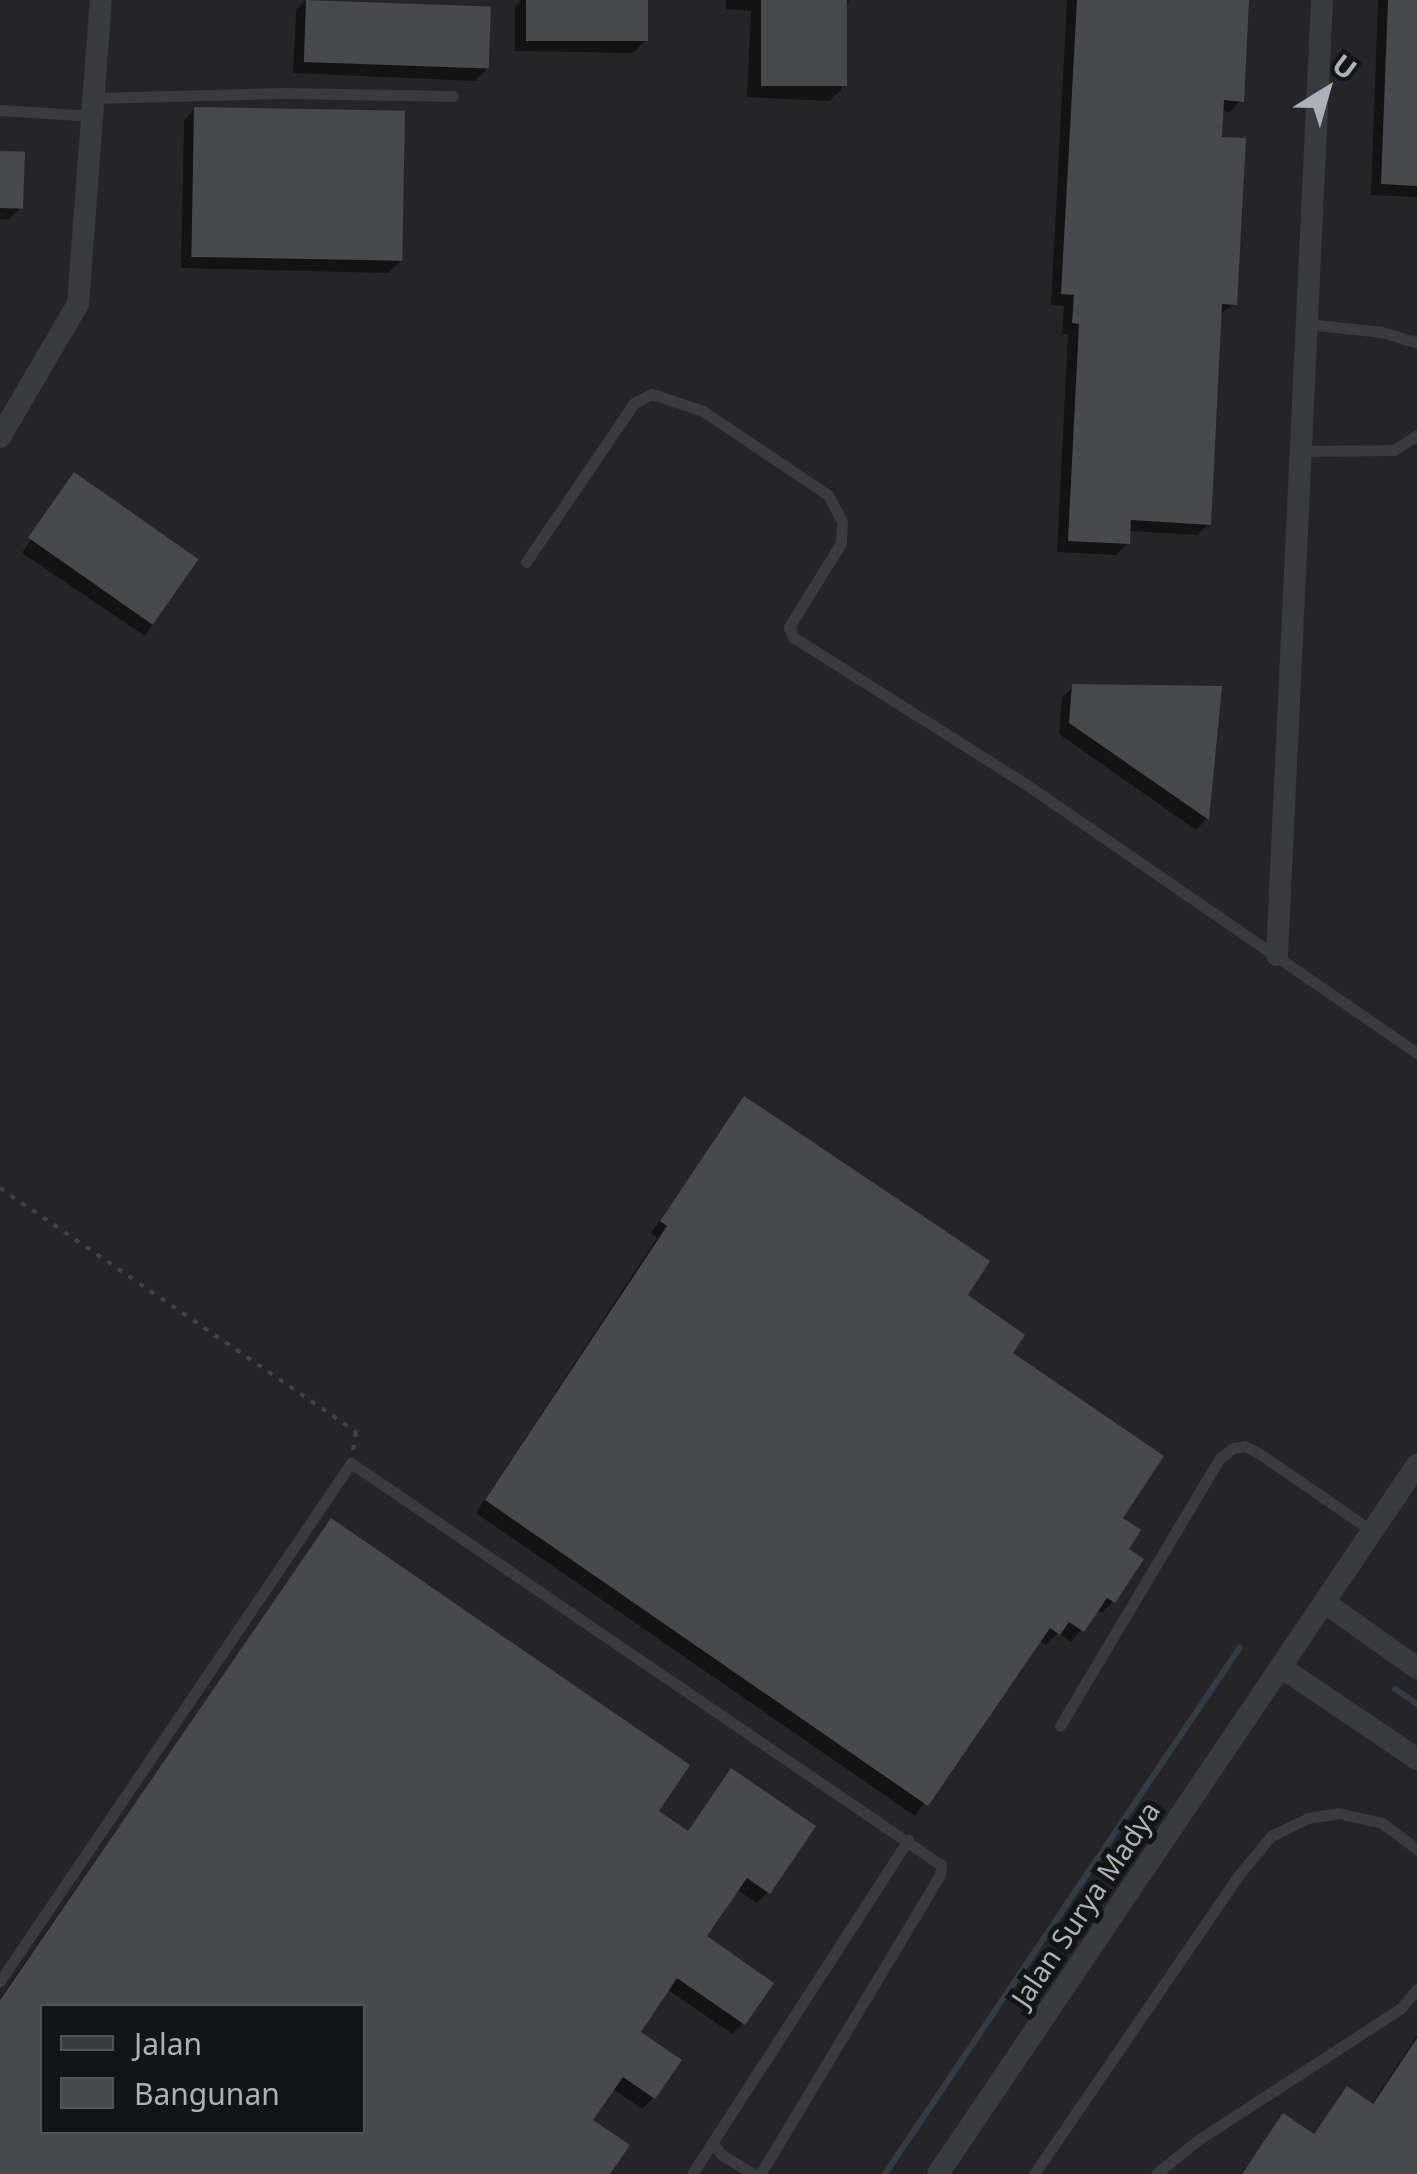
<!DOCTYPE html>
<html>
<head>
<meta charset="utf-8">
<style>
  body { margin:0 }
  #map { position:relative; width:1417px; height:2174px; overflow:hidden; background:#18191a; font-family:"Noto Sans",sans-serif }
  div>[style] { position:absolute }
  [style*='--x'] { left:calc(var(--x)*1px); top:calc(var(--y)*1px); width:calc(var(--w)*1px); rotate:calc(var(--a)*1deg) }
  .built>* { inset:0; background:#252527 }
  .shadow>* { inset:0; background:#0007; transform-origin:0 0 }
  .stream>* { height:6px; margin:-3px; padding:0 3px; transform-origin:3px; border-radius:3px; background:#333c42 }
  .building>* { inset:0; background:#48494d; transform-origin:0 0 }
  .path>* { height:4px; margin-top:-2px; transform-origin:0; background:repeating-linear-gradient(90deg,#404246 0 5px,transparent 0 13px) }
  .service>* { height:11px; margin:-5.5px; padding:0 5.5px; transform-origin:5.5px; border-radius:5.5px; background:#3a3b3f }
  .minor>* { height:22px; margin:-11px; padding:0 11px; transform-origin:11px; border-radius:11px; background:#3a3b3f }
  span { translate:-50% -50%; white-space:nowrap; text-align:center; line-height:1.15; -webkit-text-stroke:10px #131415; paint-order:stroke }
  .street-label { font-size:28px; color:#acb1b9 }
  .legend { position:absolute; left:40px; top:2004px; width:325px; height:130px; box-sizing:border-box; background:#131415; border:2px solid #505357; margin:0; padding:12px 18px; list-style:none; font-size:30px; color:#acb1b9 }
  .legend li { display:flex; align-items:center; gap:20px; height:50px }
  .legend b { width:50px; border:2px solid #505357 }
  .north { position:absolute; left:1277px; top:40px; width:100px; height:100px; -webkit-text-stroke:8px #131415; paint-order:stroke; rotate:37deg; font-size:28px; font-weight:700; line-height:40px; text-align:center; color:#acb1b9 }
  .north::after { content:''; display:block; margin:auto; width:35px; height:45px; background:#acb1b9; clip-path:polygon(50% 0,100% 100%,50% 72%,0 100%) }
</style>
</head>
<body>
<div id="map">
  <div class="built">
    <i style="clip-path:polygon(evenodd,0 0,1417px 0,1417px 2174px,0 2174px,0 0,42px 2006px,362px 2006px,362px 2132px,42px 2132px,42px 2006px)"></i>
  </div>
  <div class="shadow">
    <i style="clip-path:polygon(306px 0,489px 7px,486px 70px,475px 81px,293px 73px,296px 10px)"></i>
    <i style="clip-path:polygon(522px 0,645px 0,645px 41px,633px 53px,515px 51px,515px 7px)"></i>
    <i style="clip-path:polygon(726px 0,850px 0,844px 11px,841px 90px,829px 101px,747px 97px,751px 11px,726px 9px)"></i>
    <i style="clip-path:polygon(1067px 0,1246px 0,1241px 100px,1230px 112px,1221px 111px,1234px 304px,1219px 315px,1209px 524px,1197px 535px,1128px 531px,1128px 543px,1116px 555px,1057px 552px,1068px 334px,1062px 334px,1064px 306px,1051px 305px)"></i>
    <i style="clip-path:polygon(1378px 0,1417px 0,1417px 197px,1371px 195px)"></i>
    <i style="clip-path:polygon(195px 109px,400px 262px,388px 273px,181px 268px,184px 121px)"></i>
    <i style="clip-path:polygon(0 153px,20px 208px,8px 220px,0 219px)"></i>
    <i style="left:74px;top:476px;width:148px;height:93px;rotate:34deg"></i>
    <i style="clip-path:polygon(1073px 687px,1219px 689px,1206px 819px,1196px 830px,1059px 734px,1062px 698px)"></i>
    <i style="clip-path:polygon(744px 1099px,964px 1296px,1009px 1354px,1119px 1518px,1113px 1601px,1102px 1613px,1097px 1609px,1071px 1642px,1058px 1633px,1046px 1645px,1039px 1639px,915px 1816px,476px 1513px,657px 1238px,651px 1233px)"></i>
    <i style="clip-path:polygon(evenodd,331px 1521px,656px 1811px,686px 1833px,732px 1771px,768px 1892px,757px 1903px,736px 1889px,704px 1937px,744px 2023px,732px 2034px,667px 1989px,637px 2032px,653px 2098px,642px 2109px,612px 2088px,589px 2121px,607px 2174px,0 2174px,0 1998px,331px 1521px,42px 2006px,362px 2006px,362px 2132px,42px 2132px,42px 2006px)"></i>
    <i style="clip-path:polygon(1417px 2036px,1417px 2174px,1241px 2174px,1283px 2117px,1312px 2136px,1347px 2090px,1371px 2105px)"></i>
  </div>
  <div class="stream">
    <i style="--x:1395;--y:1689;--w:27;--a:34"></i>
    <i style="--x:885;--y:2174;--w:635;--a:-56.03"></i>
  </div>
  <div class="building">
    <i style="left:306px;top:0;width:185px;height:62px;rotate:2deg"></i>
    <i style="left:526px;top:0;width:122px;height:41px"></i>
    <i style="left:761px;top:0;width:86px;height:86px"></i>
    <i style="clip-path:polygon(1077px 0,1249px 0,1244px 102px,1224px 100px,1222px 137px,1246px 138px,1237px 305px,1222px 304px,1211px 525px,1131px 520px,1130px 544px,1068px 541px,1079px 324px,1072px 323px,1074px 295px,1061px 294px)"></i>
    <i style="clip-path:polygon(1388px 0,1417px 0,1417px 186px,1381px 184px)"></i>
    <i style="left:194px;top:107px;width:211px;height:150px;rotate:1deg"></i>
    <i style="left:0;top:151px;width:25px;height:57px;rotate:2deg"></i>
    <i style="left:74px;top:472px;width:152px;height:80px;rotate:35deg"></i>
    <i style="clip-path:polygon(1072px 684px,1222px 686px,1209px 820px,1069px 723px)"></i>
    <i style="clip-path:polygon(744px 1096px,990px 1261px,968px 1295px,1025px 1335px,1013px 1353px,1164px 1456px,1123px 1518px,1141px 1530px,1129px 1549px,1144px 1559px,1115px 1603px,1107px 1598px,1084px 1632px,1069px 1622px,1060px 1635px,1050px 1628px,928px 1806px,485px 1500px,667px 1226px,660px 1221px)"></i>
    <i style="clip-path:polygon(evenodd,331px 1518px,690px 1765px,659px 1811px,688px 1831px,731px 1768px,816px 1826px,770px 1894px,747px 1878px,707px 1936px,774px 1983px,745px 2025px,677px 1978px,641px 2032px,682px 2060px,655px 2099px,623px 2077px,593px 2120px,630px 2145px,610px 2174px,0 2174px,0 2000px,331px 1518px,42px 2006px,362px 2006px,362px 2132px,42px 2132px,42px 2006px)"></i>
    <i style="clip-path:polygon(1417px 2038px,1417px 2174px,1242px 2174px,1283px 2113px,1314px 2134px,1347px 2086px,1373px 2104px)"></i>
  </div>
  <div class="path">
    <i style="--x:0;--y:1188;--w:432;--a:34.4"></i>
    <i style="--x:356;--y:1432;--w:19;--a:99"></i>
  </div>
  <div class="service">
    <i style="--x:95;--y:98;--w:189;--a:-1.5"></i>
    <i style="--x:284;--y:93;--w:169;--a:1"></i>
    <i style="--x:0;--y:110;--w:94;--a:3.7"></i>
    <i style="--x:1307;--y:324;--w:75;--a:6.1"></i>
    <i style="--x:1382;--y:332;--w:37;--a:17"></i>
    <i style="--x:1301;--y:451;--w:93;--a:-0.6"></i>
    <i style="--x:1394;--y:450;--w:27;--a:-33"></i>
    <i style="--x:526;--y:562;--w:192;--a:-55.8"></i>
    <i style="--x:634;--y:403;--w:20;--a:-27"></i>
    <i style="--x:652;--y:394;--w:54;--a:18.4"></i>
    <i style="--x:703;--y:411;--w:151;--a:33.9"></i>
    <i style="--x:828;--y:495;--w:30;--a:62"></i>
    <i style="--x:842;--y:521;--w:22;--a:93"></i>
    <i style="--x:841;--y:543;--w:99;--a:121.8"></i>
    <i style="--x:789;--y:627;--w:11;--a:68"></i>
    <i style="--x:793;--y:637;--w:280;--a:32.3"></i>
    <i style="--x:1030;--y:787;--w:470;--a:34.5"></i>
    <i style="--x:1060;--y:1726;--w:312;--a:-59.2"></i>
    <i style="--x:1220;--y:1458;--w:16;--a:-38"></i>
    <i style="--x:1233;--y:1448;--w:12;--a:-9"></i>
    <i style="--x:1245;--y:1446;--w:17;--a:28"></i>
    <i style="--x:1260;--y:1454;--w:136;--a:34.5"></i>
    <i style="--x:0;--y:1981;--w:626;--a:-55.88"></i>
    <i style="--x:351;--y:1463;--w:714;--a:34.27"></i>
    <i style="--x:941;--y:1865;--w:10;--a:96"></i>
    <i style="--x:940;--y:1875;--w:349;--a:121"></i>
    <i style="--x:712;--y:2143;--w:16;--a:50"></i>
    <i style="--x:722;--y:2155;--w:37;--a:31"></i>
    <i style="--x:692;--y:2174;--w:398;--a:-57.1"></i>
    <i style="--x:1034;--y:2174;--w:361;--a:-55.6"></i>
    <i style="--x:1238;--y:1876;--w:52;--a:-50.5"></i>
    <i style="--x:1271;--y:1836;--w:41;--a:-25.9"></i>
    <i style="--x:1308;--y:1818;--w:30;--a:-9"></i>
    <i style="--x:1338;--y:1813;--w:45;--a:12.8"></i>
    <i style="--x:1382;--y:1823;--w:44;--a:36.6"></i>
    <i style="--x:1156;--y:2174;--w:54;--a:-39"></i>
    <i style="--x:1198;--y:2140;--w:242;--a:-33"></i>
    <i style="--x:1401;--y:2008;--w:25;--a:-50"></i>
  </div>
  <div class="minor">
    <i style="--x:0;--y:437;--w:154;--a:-59.6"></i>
    <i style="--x:78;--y:304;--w:305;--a:-85.7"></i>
    <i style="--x:1277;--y:955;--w:956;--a:-87.3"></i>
    <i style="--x:1324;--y:1602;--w:114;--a:35.4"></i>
    <i style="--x:1281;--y:1667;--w:164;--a:34.1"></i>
    <i style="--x:938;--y:2174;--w:856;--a:-55.96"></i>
  </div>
  <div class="street-label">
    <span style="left:1085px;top:1904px;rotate:-56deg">Jalan Surya Madya</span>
  </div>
  <ul class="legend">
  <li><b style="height:12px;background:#3a3b3f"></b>Jalan</li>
  <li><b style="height:28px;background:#48494d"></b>Bangunan</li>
  </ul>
  <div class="north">U</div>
</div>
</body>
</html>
